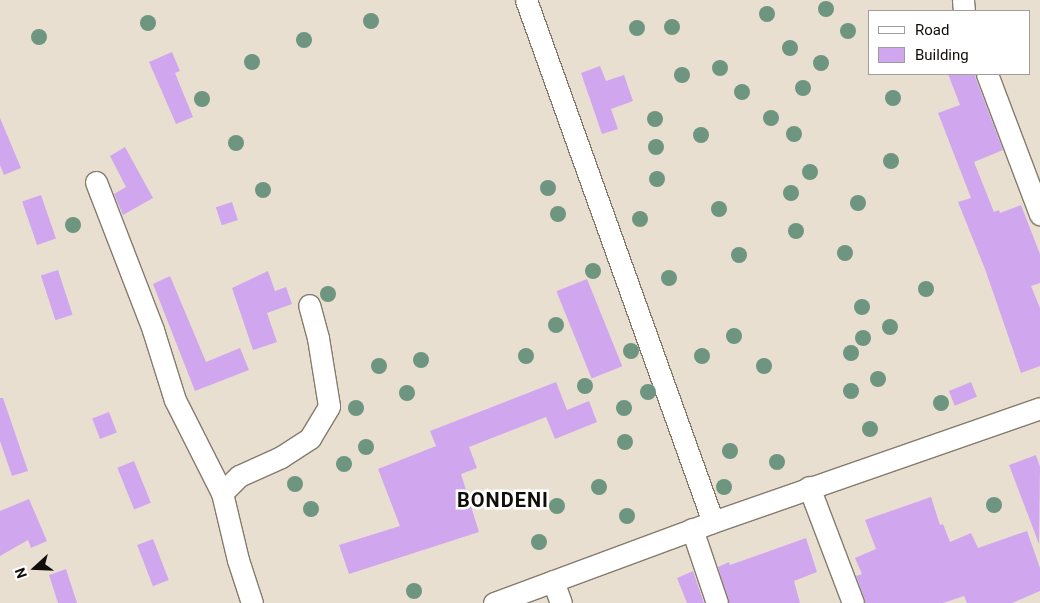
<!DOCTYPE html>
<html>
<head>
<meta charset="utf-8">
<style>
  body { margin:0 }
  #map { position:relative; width:1040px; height:603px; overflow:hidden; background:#e9dfd0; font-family:Roboto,sans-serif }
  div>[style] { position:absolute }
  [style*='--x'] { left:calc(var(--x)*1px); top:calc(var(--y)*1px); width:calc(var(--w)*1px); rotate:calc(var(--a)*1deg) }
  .building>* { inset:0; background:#d0a7ef; transform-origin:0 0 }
  .roads { filter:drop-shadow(1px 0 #847b6d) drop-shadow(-1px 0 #847b6d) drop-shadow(0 1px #847b6d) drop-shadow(0 -1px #847b6d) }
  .minor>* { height:21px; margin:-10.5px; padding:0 10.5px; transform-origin:10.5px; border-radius:10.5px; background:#fff }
  .trees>* { width:16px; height:16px; margin:-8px; border-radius:50%; background:#6e9580 }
  span { translate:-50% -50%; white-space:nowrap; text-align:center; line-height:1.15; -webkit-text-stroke:5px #fff; paint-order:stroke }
  .district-label { font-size:20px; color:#110d08; font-weight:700; letter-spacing:1px }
  .legend { position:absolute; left:868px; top:10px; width:162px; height:65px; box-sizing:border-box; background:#fff; border:1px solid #a09e9c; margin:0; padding:6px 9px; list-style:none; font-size:15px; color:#110d08 }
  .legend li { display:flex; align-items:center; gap:10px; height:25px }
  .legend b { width:25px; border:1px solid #a09e9c }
  .north { position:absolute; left:10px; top:543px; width:50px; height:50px; -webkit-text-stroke:4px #fff; paint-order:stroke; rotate:250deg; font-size:14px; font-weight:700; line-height:20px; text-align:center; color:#110d08 }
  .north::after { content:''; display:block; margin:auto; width:18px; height:22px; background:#110d08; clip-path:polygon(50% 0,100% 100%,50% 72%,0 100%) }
</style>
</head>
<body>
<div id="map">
  <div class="building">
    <i style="clip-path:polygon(172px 52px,180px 71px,175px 73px,193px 117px,176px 124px,149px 62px)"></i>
    <i style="clip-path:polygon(600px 66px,606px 81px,624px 75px,633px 101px,611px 109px,618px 129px,602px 134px,581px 73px)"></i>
    <i style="clip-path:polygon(948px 74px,974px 74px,1003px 150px,974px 162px,994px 212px,999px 210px,1000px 213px,1021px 205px,1040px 254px,1040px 283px,1031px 286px,1040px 308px,1040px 366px,1021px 373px,985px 269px,958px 202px,971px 198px,938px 113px,960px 105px)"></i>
    <i style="clip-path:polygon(0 118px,21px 168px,4px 175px,0 165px)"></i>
    <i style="clip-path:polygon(125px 147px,153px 198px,123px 215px,114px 194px,126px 187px,110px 156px)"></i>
    <i style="left:41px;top:195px;width:46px;height:20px;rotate:71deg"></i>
    <i style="left:232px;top:202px;width:19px;height:17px;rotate:72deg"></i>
    <i style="left:58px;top:270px;width:47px;height:18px;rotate:72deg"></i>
    <i style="clip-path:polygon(268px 271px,275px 291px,286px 287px,292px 304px,267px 313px,277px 342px,253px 350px,232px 288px)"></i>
    <i style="clip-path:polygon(170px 276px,206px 362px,240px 348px,249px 370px,195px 391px,153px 284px)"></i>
    <i style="left:587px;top:279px;width:94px;height:33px;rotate:68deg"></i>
    <i style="clip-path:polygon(556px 382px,567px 410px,589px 401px,597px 422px,555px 439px,546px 417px,469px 447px,477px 468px,461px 474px,479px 532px,349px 574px,339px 545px,400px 526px,378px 469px,436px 446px,430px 431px)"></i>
    <i style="left:971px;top:382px;width:16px;height:24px;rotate:68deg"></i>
    <i style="clip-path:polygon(0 398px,3px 398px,28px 471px,12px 476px,0 441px)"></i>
    <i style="left:109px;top:412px;width:22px;height:18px;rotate:69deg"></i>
    <i style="clip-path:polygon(1036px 455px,1040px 467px,1039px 544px,1009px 465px)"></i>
    <i style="left:134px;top:461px;width:45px;height:18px;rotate:68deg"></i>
    <i style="clip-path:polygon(931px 497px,940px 525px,943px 524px,950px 542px,971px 533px,978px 548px,1027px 531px,1040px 568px,1040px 591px,1012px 603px,967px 603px,964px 596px,943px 603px,866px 603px,856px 576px,862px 574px,855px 558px,876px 549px,865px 520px)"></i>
    <i style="clip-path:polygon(29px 499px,47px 541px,31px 548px,28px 540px,0 556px,0 511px)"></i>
    <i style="clip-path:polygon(806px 538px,817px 572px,794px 581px,800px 603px,729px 603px,718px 567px,729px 562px,730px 565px)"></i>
    <i style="left:153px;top:539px;width:44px;height:17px;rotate:69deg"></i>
    <i style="clip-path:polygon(66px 569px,77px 603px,58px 603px,49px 575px)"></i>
    <i style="clip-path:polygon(693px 571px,704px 603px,687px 603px,677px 578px)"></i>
  </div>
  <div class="roads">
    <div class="minor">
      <i style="--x:526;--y:0;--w:554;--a:70.29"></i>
      <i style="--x:963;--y:0;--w:11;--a:85"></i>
      <i style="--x:987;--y:74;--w:150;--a:69.3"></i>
      <i style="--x:96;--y:182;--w:159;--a:68.9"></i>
      <i style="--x:153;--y:330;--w:73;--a:72.6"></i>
      <i style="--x:175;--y:400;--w:104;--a:63.2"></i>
      <i style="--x:809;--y:487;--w:124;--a:69.2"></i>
      <i style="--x:692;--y:529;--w:78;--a:71.3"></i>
      <i style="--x:553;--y:581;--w:23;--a:70"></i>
      <i style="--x:252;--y:603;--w:45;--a:-108"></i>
      <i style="--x:238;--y:560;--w:69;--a:-103.4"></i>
      <i style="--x:222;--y:493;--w:24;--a:-45"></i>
      <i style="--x:239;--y:476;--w:46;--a:-24.3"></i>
      <i style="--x:281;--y:457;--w:35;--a:-33"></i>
      <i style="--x:310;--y:438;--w:37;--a:-59"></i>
      <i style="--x:329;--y:406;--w:69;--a:-99.2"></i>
      <i style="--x:318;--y:338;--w:34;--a:-105"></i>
      <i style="--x:494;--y:603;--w:233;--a:-20.3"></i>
      <i style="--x:713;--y:522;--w:346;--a:-19.2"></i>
    </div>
  </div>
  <div class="trees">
    <i style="left:826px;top:9px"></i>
    <i style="left:767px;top:14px"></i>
    <i style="left:371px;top:21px"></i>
    <i style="left:148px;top:23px"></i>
    <i style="left:672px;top:27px"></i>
    <i style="left:637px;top:28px"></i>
    <i style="left:848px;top:31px"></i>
    <i style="left:39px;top:37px"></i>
    <i style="left:304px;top:40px"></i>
    <i style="left:790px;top:48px"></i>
    <i style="left:252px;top:62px"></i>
    <i style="left:821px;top:63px"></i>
    <i style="left:720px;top:68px"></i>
    <i style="left:682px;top:75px"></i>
    <i style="left:803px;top:88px"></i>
    <i style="left:742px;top:92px"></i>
    <i style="left:893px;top:98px"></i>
    <i style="left:202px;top:99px"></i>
    <i style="left:771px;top:118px"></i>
    <i style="left:655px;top:119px"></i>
    <i style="left:794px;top:134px"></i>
    <i style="left:701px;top:135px"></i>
    <i style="left:236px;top:143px"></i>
    <i style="left:656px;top:147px"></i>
    <i style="left:891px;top:161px"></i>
    <i style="left:810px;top:172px"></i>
    <i style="left:657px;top:179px"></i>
    <i style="left:548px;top:188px"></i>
    <i style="left:263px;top:190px"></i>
    <i style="left:791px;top:193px"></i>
    <i style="left:858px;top:203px"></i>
    <i style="left:719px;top:209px"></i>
    <i style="left:558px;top:214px"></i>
    <i style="left:640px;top:219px"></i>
    <i style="left:73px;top:225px"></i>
    <i style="left:796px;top:231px"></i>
    <i style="left:845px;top:253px"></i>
    <i style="left:739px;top:255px"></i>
    <i style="left:593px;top:271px"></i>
    <i style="left:669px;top:278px"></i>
    <i style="left:926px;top:289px"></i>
    <i style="left:328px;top:294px"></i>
    <i style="left:862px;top:307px"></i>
    <i style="left:556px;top:325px"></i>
    <i style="left:890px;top:327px"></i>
    <i style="left:734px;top:336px"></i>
    <i style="left:863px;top:338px"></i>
    <i style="left:631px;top:351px"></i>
    <i style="left:851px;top:353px"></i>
    <i style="left:526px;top:356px"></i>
    <i style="left:702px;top:356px"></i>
    <i style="left:421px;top:360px"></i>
    <i style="left:379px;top:366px"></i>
    <i style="left:764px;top:366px"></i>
    <i style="left:878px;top:379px"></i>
    <i style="left:585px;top:386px"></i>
    <i style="left:851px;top:391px"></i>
    <i style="left:648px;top:392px"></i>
    <i style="left:407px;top:393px"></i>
    <i style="left:941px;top:403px"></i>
    <i style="left:356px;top:408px"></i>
    <i style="left:624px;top:408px"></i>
    <i style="left:870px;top:429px"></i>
    <i style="left:625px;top:442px"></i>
    <i style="left:366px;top:447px"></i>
    <i style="left:730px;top:451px"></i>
    <i style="left:777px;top:462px"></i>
    <i style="left:344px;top:464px"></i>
    <i style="left:295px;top:484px"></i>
    <i style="left:599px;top:487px"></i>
    <i style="left:724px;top:487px"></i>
    <i style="left:994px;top:505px"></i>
    <i style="left:557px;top:506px"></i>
    <i style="left:311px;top:509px"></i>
    <i style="left:627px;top:516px"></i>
    <i style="left:539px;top:542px"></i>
    <i style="left:414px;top:591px"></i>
  </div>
  <div class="district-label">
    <span style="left:503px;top:500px">BONDENI</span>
  </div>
  <ul class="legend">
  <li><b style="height:6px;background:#fff"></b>Road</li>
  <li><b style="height:14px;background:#d0a7ef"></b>Building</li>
  </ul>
  <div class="north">N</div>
</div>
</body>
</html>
